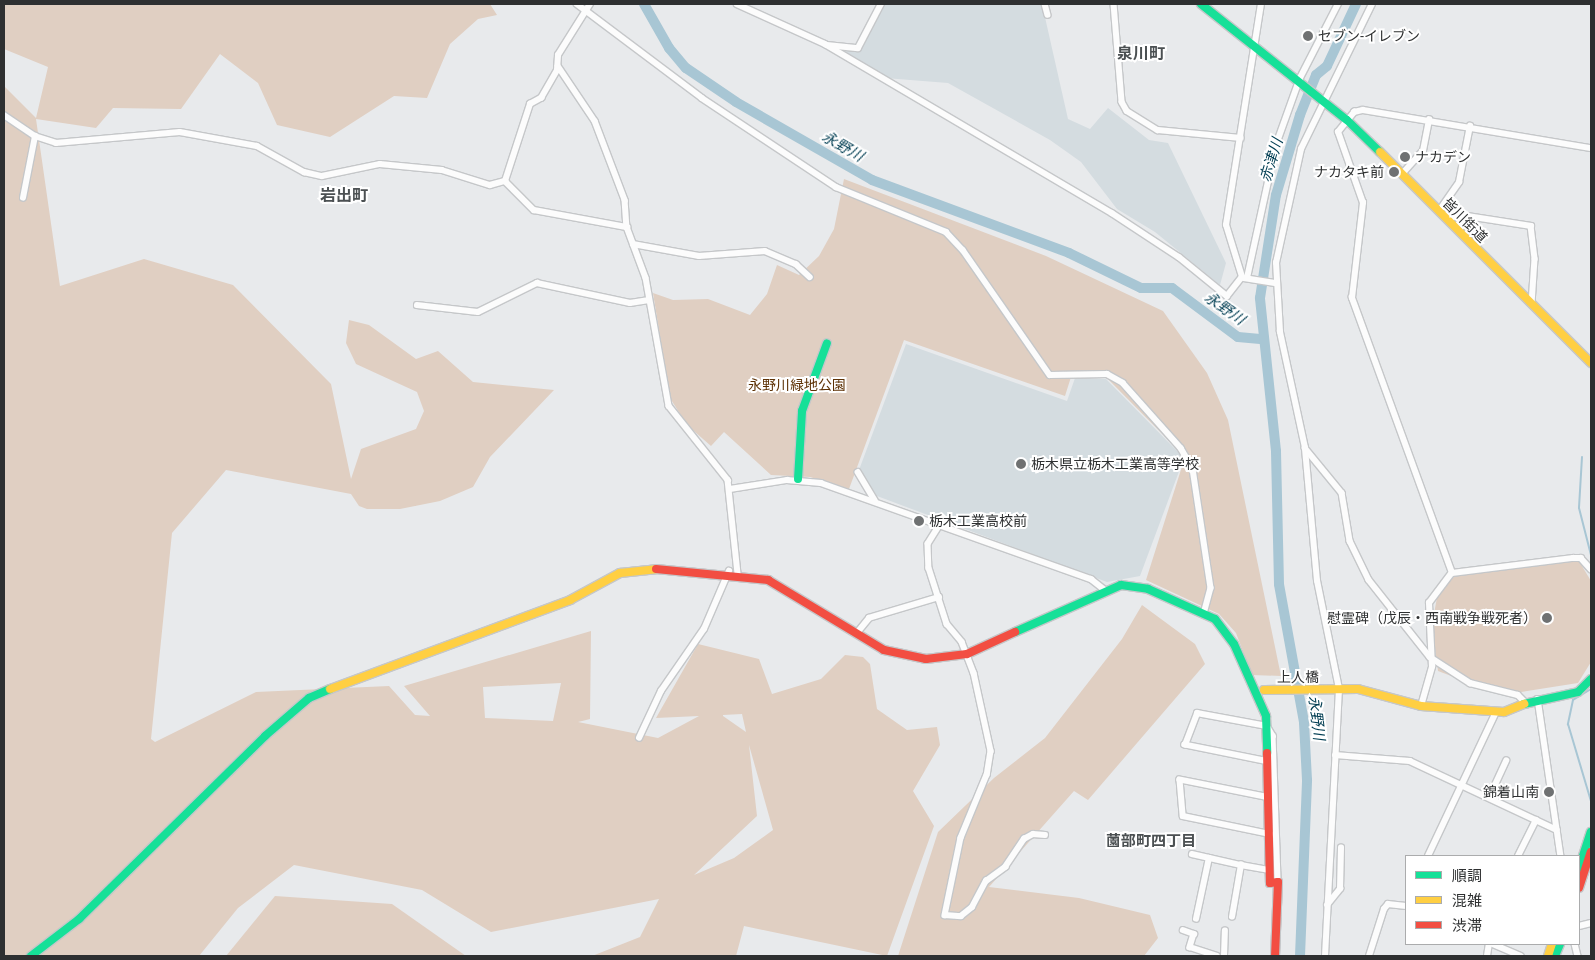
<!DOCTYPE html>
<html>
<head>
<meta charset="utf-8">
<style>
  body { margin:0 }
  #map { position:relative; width:1595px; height:960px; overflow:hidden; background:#e8eaec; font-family:Ubuntu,"Noto Sans JP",sans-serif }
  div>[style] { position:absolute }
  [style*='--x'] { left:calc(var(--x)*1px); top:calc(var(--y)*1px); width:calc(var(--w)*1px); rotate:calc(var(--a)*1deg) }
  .built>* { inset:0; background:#d4dce0 }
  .green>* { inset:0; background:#e0cfc2 }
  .stream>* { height:2px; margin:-1px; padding:0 1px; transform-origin:1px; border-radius:1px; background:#a8c6d4 }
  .river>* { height:10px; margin:-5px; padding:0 5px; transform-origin:5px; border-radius:5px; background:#a8c6d4 }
  .roads { filter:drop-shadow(1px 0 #c5c7c9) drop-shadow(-1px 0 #c5c7c9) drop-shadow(0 1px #c5c7c9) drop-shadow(0 -1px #c5c7c9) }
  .street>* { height:5.5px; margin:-2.75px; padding:0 2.75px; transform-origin:2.75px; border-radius:2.75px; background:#fcfcfc }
  .fast>* { height:8px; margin:-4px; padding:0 4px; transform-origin:4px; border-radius:4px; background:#16e098 }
  .slow>* { height:8px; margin:-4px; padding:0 4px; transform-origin:4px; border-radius:4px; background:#ffcf43 }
  .jam>* { height:8px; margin:-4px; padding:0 4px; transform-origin:4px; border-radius:4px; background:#f24e42 }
  .dots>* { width:14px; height:14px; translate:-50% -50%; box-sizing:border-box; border:2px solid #fff; border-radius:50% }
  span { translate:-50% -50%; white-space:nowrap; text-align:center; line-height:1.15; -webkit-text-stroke:4px #fff; paint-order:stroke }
  .poi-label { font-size:14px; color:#2e3031 }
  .left { translate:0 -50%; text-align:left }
  .right { translate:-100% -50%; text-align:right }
  .street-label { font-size:14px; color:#2e3031 }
  .park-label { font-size:14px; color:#5d3104 }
  .water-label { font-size:15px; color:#003d52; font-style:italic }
  .neighbourhood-label { font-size:15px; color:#4b5052; font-weight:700 }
  .quarter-label { font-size:16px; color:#4b5052; font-weight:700 }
  .frame { position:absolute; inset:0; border:5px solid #2e3031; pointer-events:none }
  .legend { position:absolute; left:1405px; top:855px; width:175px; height:90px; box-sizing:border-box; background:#fff; border:1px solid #abacad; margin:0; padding:6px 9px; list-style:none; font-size:15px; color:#2e3031 }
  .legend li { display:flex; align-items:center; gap:10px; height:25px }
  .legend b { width:25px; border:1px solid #abacad }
</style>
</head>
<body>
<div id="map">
  <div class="built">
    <i style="clip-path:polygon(884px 4px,1042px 4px,1068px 119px,1090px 129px,1108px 108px,1149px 140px,1168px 143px,1226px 263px,1220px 285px,1155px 232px,1117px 209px,1081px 162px,1050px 140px,948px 83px,885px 78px,834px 48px,860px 49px)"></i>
    <i style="clip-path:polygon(906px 344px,1067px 401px,1075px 378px,1106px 379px,1184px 458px,1140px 576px,1107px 582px,877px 496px,859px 470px)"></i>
  </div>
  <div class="green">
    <i style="clip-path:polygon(evenodd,4px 4px,490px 4px,497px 15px,478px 19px,450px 44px,427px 98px,394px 96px,330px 137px,277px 125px,258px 83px,220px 54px,181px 109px,113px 108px,96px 128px,36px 119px,60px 286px,144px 259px,233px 285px,331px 384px,351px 479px,361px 449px,416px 429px,424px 411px,417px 392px,356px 364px,346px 343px,349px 320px,369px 325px,416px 359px,438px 351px,473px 382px,554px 390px,490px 457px,473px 487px,440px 501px,400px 509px,367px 509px,359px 506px,351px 494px,226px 470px,172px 533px,151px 739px,155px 742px,256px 692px,389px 686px,415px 715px,430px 716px,404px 686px,591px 631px,590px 719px,578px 722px,658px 738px,699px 716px,656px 718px,698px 644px,759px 659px,772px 694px,821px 679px,845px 655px,863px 657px,870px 664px,877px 709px,907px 730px,937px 727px,940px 745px,913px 791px,934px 826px,887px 956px,744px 926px,736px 956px,592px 956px,640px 937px,659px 899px,491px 932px,422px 890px,294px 865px,238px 908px,199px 956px,4px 956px,4px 86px,36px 118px,48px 67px,4px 49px,4px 4px,561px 683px,553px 721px,485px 718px,483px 687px,561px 683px,4px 4px,742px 714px,746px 732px,723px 716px,723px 715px,742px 714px,4px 4px,749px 745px,773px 830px,734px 858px,694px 875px,757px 816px,749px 745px)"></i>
    <i style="clip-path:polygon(844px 179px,1046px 256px,1163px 311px,1207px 373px,1228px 420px,1281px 676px,1252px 675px,1236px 633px,1219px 614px,1146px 580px,1185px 457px,1106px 377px,1071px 377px,1065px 396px,904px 340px,849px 489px,810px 477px,771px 475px,724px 432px,711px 446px,687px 425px,670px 398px,653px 293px,673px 300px,708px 299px,750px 315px,767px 294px,777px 265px,799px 275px,819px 256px,834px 229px)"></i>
    <i style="clip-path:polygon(1579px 561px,1591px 581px,1591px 662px,1578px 683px,1502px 695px,1438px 671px,1432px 625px,1438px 592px,1455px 576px)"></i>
    <i style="clip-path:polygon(1142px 605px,1195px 644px,1205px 664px,1088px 800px,1074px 791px,989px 887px,1079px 898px,1150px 915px,1158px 938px,1144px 956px,898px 956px,938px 832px,994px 778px,1045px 738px,1122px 639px)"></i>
    <i style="clip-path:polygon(275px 896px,392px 904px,466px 956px,226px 956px)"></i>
  </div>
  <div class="stream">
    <i style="--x:1582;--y:457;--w:51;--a:93.4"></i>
    <i style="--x:1579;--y:508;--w:49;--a:75.7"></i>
    <i style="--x:1591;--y:689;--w:21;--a:149"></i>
    <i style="--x:1573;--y:700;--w:25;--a:102"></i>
    <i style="--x:1568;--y:724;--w:80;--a:73.4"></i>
  </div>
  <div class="river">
    <i style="--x:644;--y:4;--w:51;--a:60.4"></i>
    <i style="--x:669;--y:48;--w:26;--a:50"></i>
    <i style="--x:686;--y:68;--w:60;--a:34.2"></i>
    <i style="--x:736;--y:102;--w:157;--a:29.8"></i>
    <i style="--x:872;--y:180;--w:210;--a:20.3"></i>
    <i style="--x:1069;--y:253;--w:80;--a:25.9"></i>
    <i style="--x:1141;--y:288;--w:31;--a:0"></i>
    <i style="--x:1172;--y:288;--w:82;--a:36.6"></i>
    <i style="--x:1238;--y:337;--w:25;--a:5"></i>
    <i style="--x:1300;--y:956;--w:176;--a:-87.7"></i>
    <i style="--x:1307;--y:780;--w:58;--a:-93"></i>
    <i style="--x:1304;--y:722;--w:140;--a:-100.3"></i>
    <i style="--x:1279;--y:584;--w:133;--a:-91.3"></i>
    <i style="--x:1276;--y:451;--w:154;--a:-96"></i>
    <i style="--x:1260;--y:298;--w:104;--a:-81.2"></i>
    <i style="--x:1276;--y:195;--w:84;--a:-73.3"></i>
    <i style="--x:1300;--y:115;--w:43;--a:-68.2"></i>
    <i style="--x:1316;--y:75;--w:14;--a:-39"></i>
    <i style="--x:1327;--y:66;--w:68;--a:-64.9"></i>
  </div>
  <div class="roads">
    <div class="street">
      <i style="--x:577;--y:4;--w:156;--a:36.9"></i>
      <i style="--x:702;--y:98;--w:161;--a:33.6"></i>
      <i style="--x:836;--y:187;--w:119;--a:22.2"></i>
      <i style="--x:946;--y:232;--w:25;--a:47"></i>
      <i style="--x:963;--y:250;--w:152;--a:55.2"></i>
      <i style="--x:1050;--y:375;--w:57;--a:-1"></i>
      <i style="--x:1107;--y:374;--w:18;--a:29"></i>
      <i style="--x:1123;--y:383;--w:87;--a:48.3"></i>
      <i style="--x:1181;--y:448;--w:24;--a:60"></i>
      <i style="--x:1193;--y:469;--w:120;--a:81.4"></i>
      <i style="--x:1211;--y:588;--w:27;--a:105"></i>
      <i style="--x:737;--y:4;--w:97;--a:24.4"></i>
      <i style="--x:825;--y:44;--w:333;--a:30.5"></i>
      <i style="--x:1112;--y:213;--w:80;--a:33.3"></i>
      <i style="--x:1179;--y:257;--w:62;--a:39.1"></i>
      <i style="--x:1227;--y:296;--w:24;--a:-52"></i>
      <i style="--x:1242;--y:277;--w:54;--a:-107.1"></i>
      <i style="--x:1226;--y:225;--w:224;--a:-81"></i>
      <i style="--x:1045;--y:4;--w:11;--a:75"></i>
      <i style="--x:1114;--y:4;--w:98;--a:85.3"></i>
      <i style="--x:1122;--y:102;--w:10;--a:61"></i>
      <i style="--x:1127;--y:111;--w:36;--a:32"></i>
      <i style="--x:1158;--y:130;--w:83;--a:5.5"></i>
      <i style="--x:827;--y:45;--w:31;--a:6"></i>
      <i style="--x:858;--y:48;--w:50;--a:-62.4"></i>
      <i style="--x:558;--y:66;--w:66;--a:56.1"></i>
      <i style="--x:595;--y:121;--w:85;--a:69.2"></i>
      <i style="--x:625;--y:200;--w:27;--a:86"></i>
      <i style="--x:627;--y:227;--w:54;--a:69.6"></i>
      <i style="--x:646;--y:278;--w:130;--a:79.8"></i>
      <i style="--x:669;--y:406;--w:95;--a:51.4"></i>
      <i style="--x:728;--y:480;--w:94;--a:83.9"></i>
      <i style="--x:4;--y:115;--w:37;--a:34"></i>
      <i style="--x:35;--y:136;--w:22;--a:18"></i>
      <i style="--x:56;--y:143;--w:124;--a:-5.1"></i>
      <i style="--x:180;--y:132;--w:78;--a:10.3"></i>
      <i style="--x:257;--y:146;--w:54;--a:29"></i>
      <i style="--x:304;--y:172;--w:18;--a:13"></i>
      <i style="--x:322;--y:176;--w:59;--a:-11.7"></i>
      <i style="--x:380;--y:164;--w:62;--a:5.5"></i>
      <i style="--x:442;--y:170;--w:50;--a:17.4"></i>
      <i style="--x:490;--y:185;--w:16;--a:-15"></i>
      <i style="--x:1402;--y:174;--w:31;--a:-48"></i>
      <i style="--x:1423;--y:151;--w:32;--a:-79"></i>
      <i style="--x:505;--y:181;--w:81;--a:-72"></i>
      <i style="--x:530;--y:104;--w:13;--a:-29"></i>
      <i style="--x:541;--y:98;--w:32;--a:-60"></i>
      <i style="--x:557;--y:70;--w:15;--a:-86"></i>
      <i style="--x:558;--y:55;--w:60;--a:-57.9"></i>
      <i style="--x:505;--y:181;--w:41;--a:45"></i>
      <i style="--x:534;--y:210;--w:95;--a:10.4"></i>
      <i style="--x:23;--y:198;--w:63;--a:-79"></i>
      <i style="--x:1439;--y:211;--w:35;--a:-55"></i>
      <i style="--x:1459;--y:182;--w:57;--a:-78.9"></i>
      <i style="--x:1447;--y:219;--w:15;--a:-16"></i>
      <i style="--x:1461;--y:215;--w:71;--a:8.9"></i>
      <i style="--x:1531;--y:226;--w:33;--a:83"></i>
      <i style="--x:1535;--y:259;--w:45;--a:93.8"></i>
      <i style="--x:633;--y:244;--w:67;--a:10.3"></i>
      <i style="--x:699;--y:256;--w:66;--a:-4.3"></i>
      <i style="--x:765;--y:251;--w:34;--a:23"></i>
      <i style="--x:796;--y:264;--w:19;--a:43"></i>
      <i style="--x:1244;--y:278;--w:31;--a:9"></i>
      <i style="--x:1247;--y:278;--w:136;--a:-77.7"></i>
      <i style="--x:1276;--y:145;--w:71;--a:-70.3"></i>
      <i style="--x:1300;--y:78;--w:83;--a:-62.8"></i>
      <i style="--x:417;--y:305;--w:61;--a:6.5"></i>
      <i style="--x:478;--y:312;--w:66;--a:-26.2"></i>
      <i style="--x:537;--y:283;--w:95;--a:12.1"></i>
      <i style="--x:630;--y:303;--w:19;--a:-9"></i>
      <i style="--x:1305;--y:448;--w:58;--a:50.6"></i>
      <i style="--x:1342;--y:493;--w:49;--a:80.5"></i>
      <i style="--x:1350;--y:541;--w:43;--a:64"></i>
      <i style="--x:1369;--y:580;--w:98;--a:51.6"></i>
      <i style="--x:1430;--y:657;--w:48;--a:33"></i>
      <i style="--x:1470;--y:683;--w:49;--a:14"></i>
      <i style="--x:1518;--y:695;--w:13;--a:45"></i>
      <i style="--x:858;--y:472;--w:33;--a:59"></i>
      <i style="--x:730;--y:489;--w:58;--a:-9"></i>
      <i style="--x:787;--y:480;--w:34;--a:5"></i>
      <i style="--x:821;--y:483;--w:287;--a:19.6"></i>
      <i style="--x:1091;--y:579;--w:18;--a:38"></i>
      <i style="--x:940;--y:525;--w:22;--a:122"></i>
      <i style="--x:928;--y:544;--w:24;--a:88"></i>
      <i style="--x:929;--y:568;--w:59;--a:72.2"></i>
      <i style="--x:947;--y:624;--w:23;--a:50"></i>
      <i style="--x:962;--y:642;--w:33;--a:69"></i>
      <i style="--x:974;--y:673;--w:80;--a:77.7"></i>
      <i style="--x:991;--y:751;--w:24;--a:99"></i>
      <i style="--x:987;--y:775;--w:68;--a:112.4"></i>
      <i style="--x:961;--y:838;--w:79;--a:101.7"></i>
      <i style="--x:945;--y:915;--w:16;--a:4"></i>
      <i style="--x:961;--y:916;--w:14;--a:-39"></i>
      <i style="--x:972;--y:907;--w:30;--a:-62"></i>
      <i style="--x:986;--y:881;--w:24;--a:-36"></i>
      <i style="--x:1005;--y:867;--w:34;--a:-56"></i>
      <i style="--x:1024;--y:839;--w:10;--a:-29"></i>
      <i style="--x:1033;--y:834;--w:12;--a:5"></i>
      <i style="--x:1452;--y:573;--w:293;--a:-110"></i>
      <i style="--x:1352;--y:298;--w:96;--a:-83.4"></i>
      <i style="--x:1363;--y:203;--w:75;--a:-109.4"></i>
      <i style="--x:1338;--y:132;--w:26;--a:-51"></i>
      <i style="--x:1354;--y:112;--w:9;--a:-13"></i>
      <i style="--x:1363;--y:110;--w:231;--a:9.5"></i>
      <i style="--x:857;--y:633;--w:19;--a:-51"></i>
      <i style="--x:869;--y:618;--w:73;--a:-16.7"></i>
      <i style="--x:1538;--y:699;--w:159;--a:81.7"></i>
      <i style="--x:1421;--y:706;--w:41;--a:-74.2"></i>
      <i style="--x:1432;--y:667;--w:64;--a:-92.7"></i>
      <i style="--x:1429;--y:603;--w:38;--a:-53"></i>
      <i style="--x:1452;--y:573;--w:122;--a:-7.1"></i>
      <i style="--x:1573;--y:558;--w:8;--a:0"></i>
      <i style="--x:1581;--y:558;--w:15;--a:48"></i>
      <i style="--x:639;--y:738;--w:52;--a:-64.9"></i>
      <i style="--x:661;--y:691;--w:75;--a:-55.3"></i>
      <i style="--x:704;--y:629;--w:63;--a:-66.7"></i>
      <i style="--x:1335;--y:755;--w:75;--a:4.6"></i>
      <i style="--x:1410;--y:761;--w:162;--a:25.1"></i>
      <i style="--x:1269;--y:762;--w:86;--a:-168.6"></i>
      <i style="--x:1185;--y:745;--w:34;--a:-69"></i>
      <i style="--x:1197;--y:713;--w:71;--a:10.5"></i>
      <i style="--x:1267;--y:726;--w:12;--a:59"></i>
      <i style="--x:1273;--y:736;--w:146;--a:88"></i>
      <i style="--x:1270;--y:798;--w:92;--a:-168.7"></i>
      <i style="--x:1180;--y:780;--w:36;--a:85"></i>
      <i style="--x:1183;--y:816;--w:89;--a:11.7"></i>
      <i style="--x:1489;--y:798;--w:41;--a:-65.3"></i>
      <i style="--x:1192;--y:854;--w:50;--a:12.7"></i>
      <i style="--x:1428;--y:856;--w:159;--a:-64.7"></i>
      <i style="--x:1518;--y:856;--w:40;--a:-63.4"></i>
      <i style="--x:1327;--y:905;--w:21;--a:-51"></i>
      <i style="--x:1340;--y:889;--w:41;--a:-88.6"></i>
      <i style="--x:1232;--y:917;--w:53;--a:-80.2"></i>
      <i style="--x:1241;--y:865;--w:29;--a:10"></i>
      <i style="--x:1196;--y:919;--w:62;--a:-78"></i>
      <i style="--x:1579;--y:926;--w:12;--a:-14"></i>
      <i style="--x:1183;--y:930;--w:12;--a:20"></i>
      <i style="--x:1194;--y:934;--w:14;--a:107"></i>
      <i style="--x:1190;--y:947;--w:28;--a:18"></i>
      <i style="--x:1493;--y:944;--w:30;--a:23"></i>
      <i style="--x:1575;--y:944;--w:12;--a:76"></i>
      <i style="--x:1224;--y:956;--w:25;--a:-88"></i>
      <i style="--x:1325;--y:956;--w:267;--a:-87"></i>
      <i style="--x:1339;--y:689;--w:110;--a:-101.5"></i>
      <i style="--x:1317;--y:581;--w:134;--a:-95.2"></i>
      <i style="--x:1305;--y:448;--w:119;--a:-102.2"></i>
      <i style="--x:1280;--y:332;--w:69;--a:-93.3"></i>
      <i style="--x:1276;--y:263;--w:117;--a:-77.6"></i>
      <i style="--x:1301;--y:149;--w:161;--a:-63.9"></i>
      <i style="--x:1369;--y:956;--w:49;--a:-72.3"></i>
      <i style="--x:1384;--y:909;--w:6;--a:-51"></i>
      <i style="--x:1388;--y:904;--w:18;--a:6"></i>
      <i style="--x:1487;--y:956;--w:12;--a:-81"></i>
    </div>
    <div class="fast">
      <i style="--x:1201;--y:4;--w:186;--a:38.5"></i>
      <i style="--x:1347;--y:120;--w:46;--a:44.1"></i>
      <i style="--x:798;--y:479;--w:68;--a:-86.6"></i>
      <i style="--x:802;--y:411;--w:72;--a:-69.8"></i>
      <i style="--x:1015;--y:632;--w:116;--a:-23.9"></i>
      <i style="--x:1121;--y:585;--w:27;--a:8"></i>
      <i style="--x:1148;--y:589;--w:73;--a:24.1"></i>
      <i style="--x:1215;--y:619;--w:31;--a:53"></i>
      <i style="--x:1234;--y:644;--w:79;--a:66"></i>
      <i style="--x:1266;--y:716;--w:37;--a:88"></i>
      <i style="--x:1524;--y:704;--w:55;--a:-12.5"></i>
      <i style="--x:1578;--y:692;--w:18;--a:-45"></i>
      <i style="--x:1579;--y:868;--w:38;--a:-72"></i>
      <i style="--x:31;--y:956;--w:61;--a:-37.6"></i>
      <i style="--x:79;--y:919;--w:261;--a:-44.5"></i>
      <i style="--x:265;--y:736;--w:58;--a:-40.8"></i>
      <i style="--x:309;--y:698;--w:23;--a:-23"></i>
      <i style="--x:1555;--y:956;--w:13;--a:-67"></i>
    </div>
    <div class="slow">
      <i style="--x:1380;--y:152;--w:298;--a:45"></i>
      <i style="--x:330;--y:689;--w:256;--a:-20.3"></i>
      <i style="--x:570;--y:600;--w:57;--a:-28.4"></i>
      <i style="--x:620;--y:573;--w:36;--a:-6"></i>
      <i style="--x:1264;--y:690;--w:94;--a:-0.6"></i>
      <i style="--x:1358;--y:689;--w:65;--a:15.1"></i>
      <i style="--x:1421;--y:706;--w:83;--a:4.1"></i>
      <i style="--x:1504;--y:712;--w:22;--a:-22"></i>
      <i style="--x:1548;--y:956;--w:13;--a:-72"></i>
    </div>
    <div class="jam">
      <i style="--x:656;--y:569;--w:113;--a:5.6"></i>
      <i style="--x:768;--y:580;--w:135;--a:31.1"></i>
      <i style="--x:884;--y:650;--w:43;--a:12.1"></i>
      <i style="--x:926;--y:659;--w:41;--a:-7"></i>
      <i style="--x:967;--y:654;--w:53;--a:-24.6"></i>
      <i style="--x:1267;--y:753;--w:130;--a:88.7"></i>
      <i style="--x:1270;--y:883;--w:8;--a:-7"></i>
      <i style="--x:1278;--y:882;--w:74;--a:92.3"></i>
      <i style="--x:1579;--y:888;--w:38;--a:-72"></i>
    </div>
  </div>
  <div class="dots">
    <i style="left:1308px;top:36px;background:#6f7172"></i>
    <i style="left:1405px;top:157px;background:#6f7172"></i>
    <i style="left:1394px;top:172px;background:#6f7172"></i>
    <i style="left:1021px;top:464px;background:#6f7172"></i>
    <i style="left:919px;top:521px;background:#6f7172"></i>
    <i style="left:1547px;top:618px;background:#6f7172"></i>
    <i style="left:1549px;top:792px;background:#6f7172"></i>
  </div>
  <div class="poi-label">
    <span class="left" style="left:1318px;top:36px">セブン-イレブン</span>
    <span class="left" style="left:1415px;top:157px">ナカデン</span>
    <span class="right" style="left:1384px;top:172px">ナカタキ前</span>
    <span class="left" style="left:1031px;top:464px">栃木県立栃木工業高等学校</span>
    <span class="left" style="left:929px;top:521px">栃木工業高校前</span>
    <span class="right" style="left:1537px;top:618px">慰霊碑（戊辰・西南戦争戦死者）</span>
    <span class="right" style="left:1539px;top:792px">錦着山南</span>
  </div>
  <div class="street-label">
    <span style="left:1465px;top:220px;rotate:45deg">皆川街道</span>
    <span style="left:1298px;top:677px">上人橋</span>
  </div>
  <div class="park-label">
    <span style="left:797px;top:385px">永野川緑地公園</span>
  </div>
  <div class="water-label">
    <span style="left:843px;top:146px;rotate:30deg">永野川</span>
    <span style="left:1271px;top:160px;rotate:-73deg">赤津川</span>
    <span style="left:1225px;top:308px;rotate:35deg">永野川</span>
    <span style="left:1317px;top:718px;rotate:83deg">永野川</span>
  </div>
  <div class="neighbourhood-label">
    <span style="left:1151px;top:841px">薗部町四丁目</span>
  </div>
  <div class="quarter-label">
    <span style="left:1141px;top:53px">泉川町</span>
    <span style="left:344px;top:195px">岩出町</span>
  </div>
  <div class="frame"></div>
  <ul class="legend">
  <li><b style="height:6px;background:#16e098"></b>順調</li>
  <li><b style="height:6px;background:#ffcf43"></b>混雑</li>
  <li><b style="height:6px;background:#f24e42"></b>渋滞</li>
  </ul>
</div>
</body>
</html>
